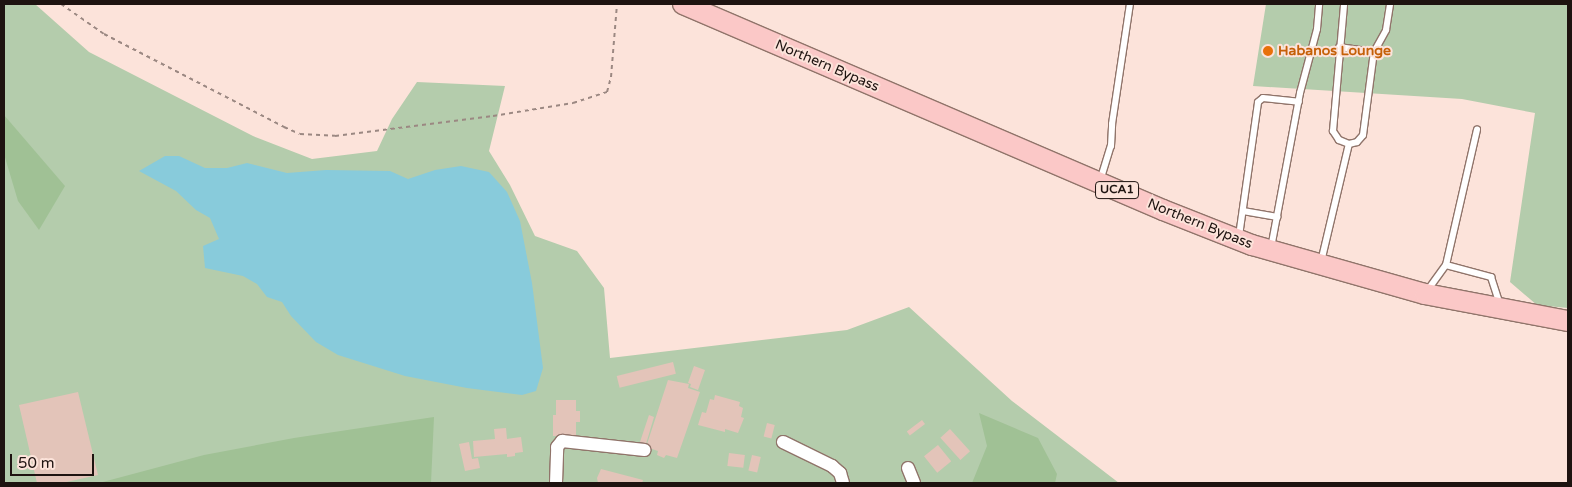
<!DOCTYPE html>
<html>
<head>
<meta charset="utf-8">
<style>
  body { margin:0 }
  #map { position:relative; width:1572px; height:487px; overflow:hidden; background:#fce3da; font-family:"Varela Round",sans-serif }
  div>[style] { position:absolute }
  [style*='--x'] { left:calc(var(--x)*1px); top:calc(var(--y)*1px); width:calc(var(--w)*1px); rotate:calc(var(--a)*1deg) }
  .green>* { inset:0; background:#b4ccac }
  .forest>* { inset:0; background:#a0c195 }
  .water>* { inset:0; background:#88cbdb }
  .building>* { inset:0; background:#e3c4b9; transform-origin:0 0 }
  .path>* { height:2px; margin-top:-1px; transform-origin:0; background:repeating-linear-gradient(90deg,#9b8882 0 4px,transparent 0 8px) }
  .roads { filter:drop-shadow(1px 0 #90746a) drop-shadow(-1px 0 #90746a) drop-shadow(0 1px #90746a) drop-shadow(0 -1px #90746a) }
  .lane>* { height:6px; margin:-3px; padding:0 3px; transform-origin:3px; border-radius:3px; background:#fff }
  .street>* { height:12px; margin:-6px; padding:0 6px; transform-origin:6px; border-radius:6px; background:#fff }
  .primary>* { height:20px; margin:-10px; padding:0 10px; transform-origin:10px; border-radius:10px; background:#fbc8c7 }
  .dots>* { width:14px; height:14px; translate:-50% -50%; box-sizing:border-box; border:2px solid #fce3da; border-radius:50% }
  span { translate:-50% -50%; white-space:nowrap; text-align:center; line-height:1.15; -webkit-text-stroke:4px #fce3da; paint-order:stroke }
  .shield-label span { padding:1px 4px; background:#fce3da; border:1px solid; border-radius:4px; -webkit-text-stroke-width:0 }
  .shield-label { font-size:12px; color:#1e1310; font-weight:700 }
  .food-label { font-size:14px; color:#c56008; font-weight:700 }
  .left { translate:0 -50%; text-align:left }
  .street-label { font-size:14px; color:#1e1310 }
  .frame { position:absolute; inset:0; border:5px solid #1e1310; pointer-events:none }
  .scale { position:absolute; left:10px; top:454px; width:84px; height:22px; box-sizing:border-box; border:2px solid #1e1310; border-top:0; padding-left:6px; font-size:15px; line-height:18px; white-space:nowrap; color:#1e1310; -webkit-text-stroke:4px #fce3da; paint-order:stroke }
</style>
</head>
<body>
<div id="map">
  <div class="green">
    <i style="clip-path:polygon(4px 4px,35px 4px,89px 52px,253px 136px,312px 159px,377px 151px,392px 119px,417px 82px,505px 86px,489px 151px,510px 185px,535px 236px,577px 251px,604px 288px,610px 358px,847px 330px,909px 307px,1012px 401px,1119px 483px,4px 483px)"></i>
    <i style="clip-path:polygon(1266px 4px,1568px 4px,1568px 308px,1537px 305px,1510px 282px,1535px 113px,1462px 99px,1253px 86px)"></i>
  </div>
  <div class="forest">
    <i style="clip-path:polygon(4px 115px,65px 186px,39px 230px,18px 201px,4px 154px)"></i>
    <i style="clip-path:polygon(979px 413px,1038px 438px,1057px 474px,1055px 483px,972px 483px,987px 446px)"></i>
    <i style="clip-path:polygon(434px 417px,431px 483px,99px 483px,204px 455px,294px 438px)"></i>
  </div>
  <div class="water">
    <i style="clip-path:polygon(165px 156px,179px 156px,205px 168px,227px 168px,247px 163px,287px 173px,326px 170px,390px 171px,408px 179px,435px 170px,461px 166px,489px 172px,507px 192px,520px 221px,532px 283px,543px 368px,536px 391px,522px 395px,467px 388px,405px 376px,338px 355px,316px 342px,291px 316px,282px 302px,267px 297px,257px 284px,243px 276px,205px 268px,203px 246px,219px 239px,210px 218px,196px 210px,176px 191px,139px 171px)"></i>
  </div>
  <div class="building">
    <i style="left:673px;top:362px;width:12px;height:58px;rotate:76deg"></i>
    <i style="clip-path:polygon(694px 366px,705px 370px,698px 390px,690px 387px,691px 384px,688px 383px)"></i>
    <i style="clip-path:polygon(668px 380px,689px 384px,688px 388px,700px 392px,677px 458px,666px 455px,664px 458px,657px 455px,658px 451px,646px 447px)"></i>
    <i style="clip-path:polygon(78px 392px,98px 475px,62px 483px,37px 483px,19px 405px)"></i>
    <i style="clip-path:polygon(715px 395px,740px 402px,739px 406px,743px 408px,741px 417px,744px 418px,738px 433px,725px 429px,725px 432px,698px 425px,702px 412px,706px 413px,710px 399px,714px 400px)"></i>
    <i style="clip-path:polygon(556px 400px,576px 400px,576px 411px,580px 411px,580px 422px,576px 422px,576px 436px,553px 436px,553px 415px,556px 415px)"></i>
    <i style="clip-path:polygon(649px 415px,654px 417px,646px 444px,640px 442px)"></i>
    <i style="left:922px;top:420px;width:5px;height:19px;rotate:53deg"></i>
    <i style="left:767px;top:423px;width:8px;height:14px;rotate:14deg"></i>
    <i style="clip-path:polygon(506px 428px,507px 439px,521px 437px,523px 452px,515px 453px,515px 456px,507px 457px,507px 454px,474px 457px,473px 441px,495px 439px,494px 429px)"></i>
    <i style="left:950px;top:429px;width:30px;height:13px;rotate:48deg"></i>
    <i style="clip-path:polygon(469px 442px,472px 459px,478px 458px,480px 468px,465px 471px,459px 444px)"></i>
    <i style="left:938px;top:445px;width:21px;height:18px;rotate:51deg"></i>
    <i style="left:729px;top:453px;width:16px;height:13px;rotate:7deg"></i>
    <i style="left:752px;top:455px;width:9px;height:16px;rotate:13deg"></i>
    <i style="clip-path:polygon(601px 469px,643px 480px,642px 483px,598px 483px,597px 478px)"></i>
  </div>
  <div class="path">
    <i style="--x:61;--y:4;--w:52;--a:34.9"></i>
    <i style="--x:104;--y:34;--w:203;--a:27.3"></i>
    <i style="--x:284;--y:127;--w:17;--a:24"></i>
    <i style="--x:300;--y:134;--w:35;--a:3"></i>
    <i style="--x:335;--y:136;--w:159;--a:-7.2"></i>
    <i style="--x:493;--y:116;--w:81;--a:-9.2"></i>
    <i style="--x:573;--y:103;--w:36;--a:-18"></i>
    <i style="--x:607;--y:92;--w:16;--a:-75"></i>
    <i style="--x:611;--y:77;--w:73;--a:-85.3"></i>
  </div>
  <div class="roads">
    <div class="lane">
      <i style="--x:1339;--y:47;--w:35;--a:8"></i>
      <i style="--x:1349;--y:144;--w:8;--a:-14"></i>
      <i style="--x:1357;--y:142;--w:9;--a:-49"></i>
      <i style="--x:1363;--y:135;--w:84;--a:-82.5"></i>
      <i style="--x:1374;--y:52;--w:25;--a:-61"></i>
      <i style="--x:1386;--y:30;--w:26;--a:-81"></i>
      <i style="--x:1100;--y:181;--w:37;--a:-73"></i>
      <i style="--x:1111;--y:146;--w:22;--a:-87"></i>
      <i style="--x:1112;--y:124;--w:121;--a:-81.5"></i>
      <i style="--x:1243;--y:211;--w:35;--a:10"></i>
      <i style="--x:1239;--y:236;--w:135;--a:-81.9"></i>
      <i style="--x:1258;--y:102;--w:6;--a:-39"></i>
      <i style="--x:1263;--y:98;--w:36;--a:6"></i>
      <i style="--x:1271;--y:248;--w:158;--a:-79.4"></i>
      <i style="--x:1300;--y:93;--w:66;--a:-75.1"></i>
      <i style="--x:1317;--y:29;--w:25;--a:-85"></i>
      <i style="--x:1321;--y:262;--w:121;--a:-76.7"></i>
      <i style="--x:1349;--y:144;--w:11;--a:-158"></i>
      <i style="--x:1339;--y:140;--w:11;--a:-124"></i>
      <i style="--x:1333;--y:131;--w:127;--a:-85"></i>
      <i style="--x:1446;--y:265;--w:139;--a:-77.1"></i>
      <i style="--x:1427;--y:291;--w:32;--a:-54"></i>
      <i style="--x:1446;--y:265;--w:47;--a:14.9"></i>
      <i style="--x:1491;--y:277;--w:29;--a:72"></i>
    </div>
    <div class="street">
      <i style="--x:783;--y:442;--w:55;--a:26.1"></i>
      <i style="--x:832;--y:466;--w:11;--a:41"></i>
      <i style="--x:840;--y:473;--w:10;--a:73"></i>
      <i style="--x:908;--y:468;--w:16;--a:68"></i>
      <i style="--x:556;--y:483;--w:36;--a:-88"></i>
      <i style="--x:557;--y:447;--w:8;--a:-50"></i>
      <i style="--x:562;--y:441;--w:83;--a:6.2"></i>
    </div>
    <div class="primary">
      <i style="--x:683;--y:4;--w:522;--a:23.23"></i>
      <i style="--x:1163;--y:210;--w:96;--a:21.5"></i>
      <i style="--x:1252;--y:245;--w:180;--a:15.8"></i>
      <i style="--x:1425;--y:294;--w:146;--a:10.7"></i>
    </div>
  </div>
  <div class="dots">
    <i style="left:1268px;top:51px;background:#e8710a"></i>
  </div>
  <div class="shield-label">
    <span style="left:1117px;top:190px">UCA1</span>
  </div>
  <div class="food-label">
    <span class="left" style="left:1278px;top:51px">Habanos Lounge</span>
  </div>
  <div class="street-label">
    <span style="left:827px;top:66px;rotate:23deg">Northern Bypass</span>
    <span style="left:1200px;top:224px;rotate:22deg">Northern Bypass</span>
  </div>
  <div class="frame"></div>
  <div class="scale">50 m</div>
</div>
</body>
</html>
